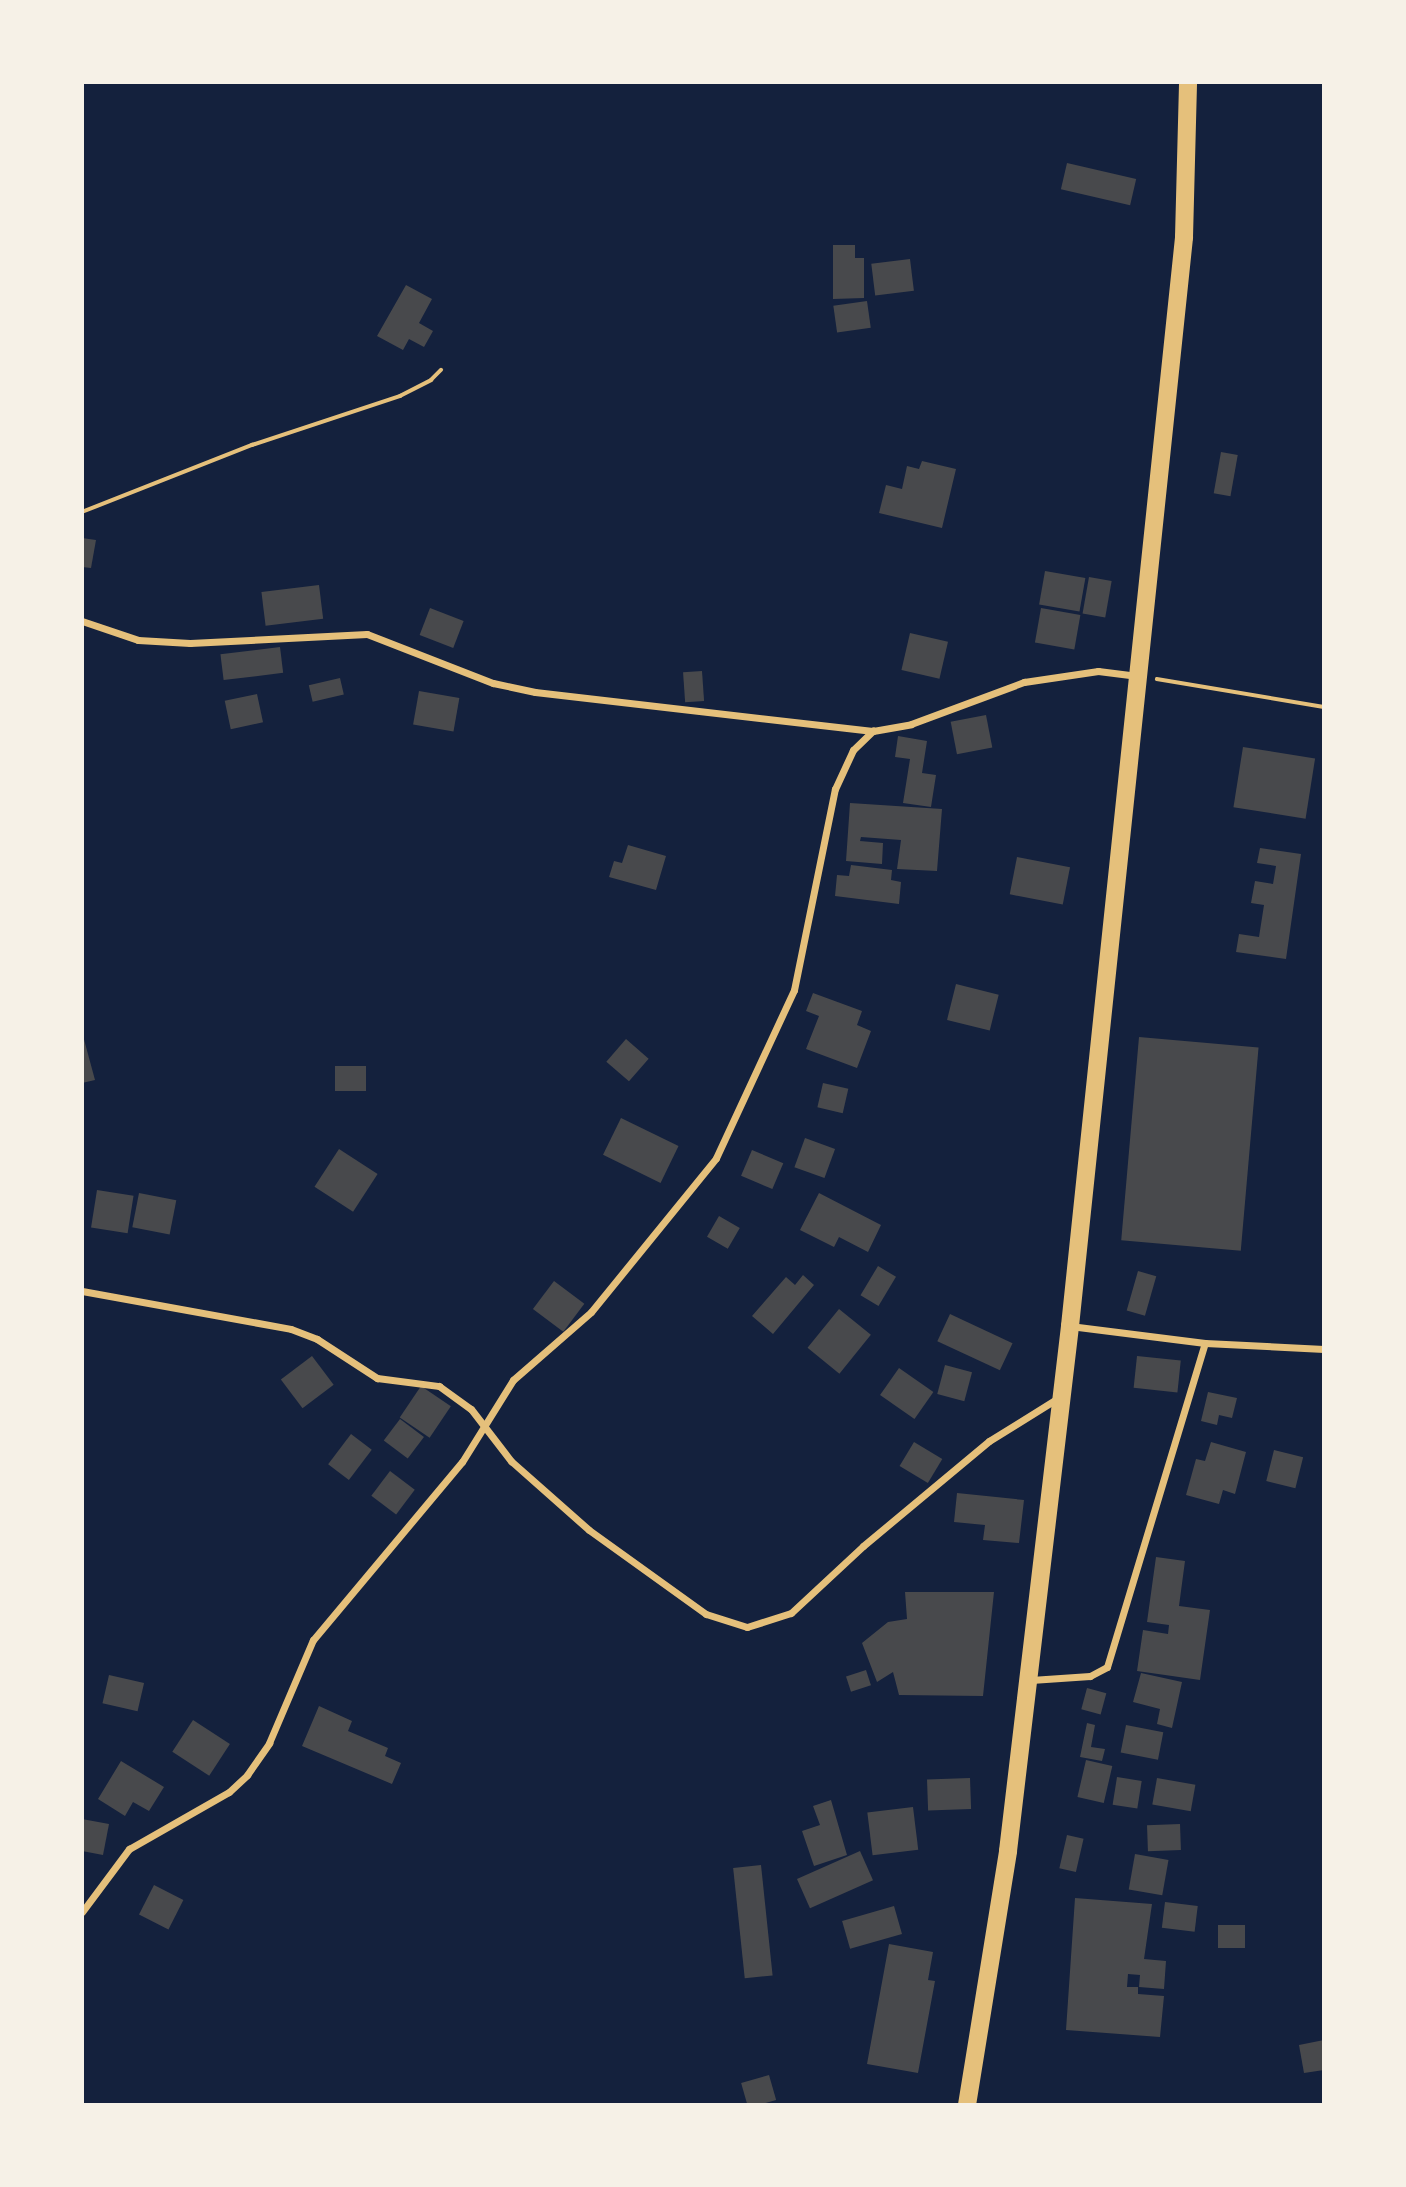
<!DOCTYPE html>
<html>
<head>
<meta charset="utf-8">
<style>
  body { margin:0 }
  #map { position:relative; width:1406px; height:2187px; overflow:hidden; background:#14213d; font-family:"Golos Text",sans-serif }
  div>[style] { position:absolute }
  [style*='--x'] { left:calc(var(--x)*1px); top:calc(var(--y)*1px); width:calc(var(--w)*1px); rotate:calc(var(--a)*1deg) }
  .building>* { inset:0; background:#48494c; transform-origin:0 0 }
  .path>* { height:3.5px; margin:-1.75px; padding:0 1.75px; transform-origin:1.75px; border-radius:1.75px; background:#e5c07b }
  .minor>* { height:7px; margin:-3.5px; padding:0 3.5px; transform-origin:3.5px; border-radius:3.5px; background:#e5c07b }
  .primary>* { height:18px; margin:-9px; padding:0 9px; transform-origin:9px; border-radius:9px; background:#e5c07b }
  span { translate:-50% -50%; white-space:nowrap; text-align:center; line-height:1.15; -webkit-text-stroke:6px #f6f1e7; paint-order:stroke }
  .frame { position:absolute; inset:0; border:84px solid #f6f1e7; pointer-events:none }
</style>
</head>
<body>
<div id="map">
  <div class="building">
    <i style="left:1067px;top:163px;width:71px;height:27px;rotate:13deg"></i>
    <i style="clip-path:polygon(833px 245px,855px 245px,855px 258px,864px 258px,864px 298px,833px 299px)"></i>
    <i style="left:910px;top:259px;width:32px;height:39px;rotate:83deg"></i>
    <i style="clip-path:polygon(406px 285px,432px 299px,419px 323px,433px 331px,424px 347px,409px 339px,403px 350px,377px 336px)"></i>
    <i style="left:867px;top:301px;width:27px;height:34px;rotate:82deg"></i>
    <i style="left:1221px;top:452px;width:17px;height:42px;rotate:10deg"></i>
    <i style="clip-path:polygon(922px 461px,956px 469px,942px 528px,879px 513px,886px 485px,902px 489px,907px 466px,919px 469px)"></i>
    <i style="clip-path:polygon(82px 538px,96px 540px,91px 568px,82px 567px)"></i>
    <i style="left:1045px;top:571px;width:41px;height:34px;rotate:10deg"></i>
    <i style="left:1089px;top:577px;width:23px;height:37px;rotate:10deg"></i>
    <i style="left:319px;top:585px;width:34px;height:58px;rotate:83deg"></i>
    <i style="left:430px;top:608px;width:36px;height:29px;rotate:21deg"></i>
    <i style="left:1041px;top:608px;width:40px;height:35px;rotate:10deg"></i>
    <i style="left:910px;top:633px;width:39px;height:38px;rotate:13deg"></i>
    <i style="left:280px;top:647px;width:26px;height:60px;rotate:83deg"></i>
    <i style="left:702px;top:671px;width:30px;height:19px;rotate:86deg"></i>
    <i style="left:340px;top:678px;width:17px;height:32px;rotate:77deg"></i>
    <i style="left:419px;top:691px;width:41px;height:34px;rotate:10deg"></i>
    <i style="left:257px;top:694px;width:29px;height:33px;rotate:78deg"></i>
    <i style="left:986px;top:715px;width:33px;height:36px;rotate:79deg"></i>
    <i style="clip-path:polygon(898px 736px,927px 741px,922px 773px,936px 775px,931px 807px,903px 803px,910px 759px,895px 757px)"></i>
    <i style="left:1243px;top:747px;width:73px;height:61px;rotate:9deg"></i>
    <i style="clip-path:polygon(850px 803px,942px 809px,937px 871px,897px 869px,901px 840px,861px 837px,860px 841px,883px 843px,882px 864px,846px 861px)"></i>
    <i style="clip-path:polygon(628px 845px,666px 856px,656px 890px,609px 877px,614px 861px,622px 863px)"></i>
    <i style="clip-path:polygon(1260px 848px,1301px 854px,1286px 959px,1236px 952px,1239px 934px,1259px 937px,1264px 905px,1251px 903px,1255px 881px,1273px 884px,1276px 866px,1257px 863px)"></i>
    <i style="left:1017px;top:857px;width:54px;height:38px;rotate:11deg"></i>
    <i style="clip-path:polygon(851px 865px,892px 870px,891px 880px,901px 882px,899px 904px,835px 896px,837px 875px,849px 876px)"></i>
    <i style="left:956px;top:984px;width:44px;height:37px;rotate:14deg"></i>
    <i style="clip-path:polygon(813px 993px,862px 1011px,857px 1025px,871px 1031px,857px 1068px,806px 1049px,819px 1016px,806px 1011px)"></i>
    <i style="clip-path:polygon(82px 1032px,95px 1080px,82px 1083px)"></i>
    <i style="left:1139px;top:1037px;width:120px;height:204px;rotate:5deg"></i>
    <i style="left:626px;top:1039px;width:30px;height:30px;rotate:41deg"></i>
    <i style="left:335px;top:1066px;width:31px;height:25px"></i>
    <i style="left:823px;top:1083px;width:26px;height:25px;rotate:13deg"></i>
    <i style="left:621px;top:1118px;width:64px;height:41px;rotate:26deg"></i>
    <i style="left:805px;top:1138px;width:32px;height:31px;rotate:20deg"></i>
    <i style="left:339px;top:1149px;width:46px;height:45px;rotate:33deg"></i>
    <i style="left:752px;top:1150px;width:34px;height:28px;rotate:23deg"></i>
    <i style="left:97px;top:1190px;width:37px;height:38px;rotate:9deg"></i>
    <i style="left:139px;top:1193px;width:38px;height:35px;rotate:11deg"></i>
    <i style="clip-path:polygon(819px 1193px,881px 1225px,868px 1252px,839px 1237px,834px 1247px,800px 1230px)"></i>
    <i style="left:719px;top:1216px;width:24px;height:24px;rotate:30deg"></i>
    <i style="left:878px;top:1266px;width:21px;height:34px;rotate:31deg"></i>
    <i style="left:1138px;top:1271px;width:19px;height:41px;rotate:16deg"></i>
    <i style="clip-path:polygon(803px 1275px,814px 1285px,773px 1334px,752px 1316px,786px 1277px,795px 1285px)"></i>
    <i style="left:554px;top:1281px;width:38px;height:35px;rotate:37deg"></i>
    <i style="left:839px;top:1309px;width:41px;height:50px;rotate:39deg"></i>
    <i style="left:950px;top:1314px;width:69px;height:30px;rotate:25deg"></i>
    <i style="left:312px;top:1356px;width:36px;height:39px;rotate:53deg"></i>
    <i style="left:1137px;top:1356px;width:44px;height:32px;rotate:6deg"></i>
    <i style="left:945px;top:1365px;width:28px;height:30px;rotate:15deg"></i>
    <i style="left:899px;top:1368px;width:42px;height:33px;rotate:35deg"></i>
    <i style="left:421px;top:1386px;width:36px;height:38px;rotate:34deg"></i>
    <i style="clip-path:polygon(1208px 1392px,1237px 1398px,1232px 1418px,1219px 1415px,1217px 1425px,1201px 1421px)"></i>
    <i style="left:400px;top:1419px;width:30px;height:27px;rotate:37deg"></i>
    <i style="left:351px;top:1434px;width:26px;height:38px;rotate:37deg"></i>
    <i style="left:914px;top:1442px;width:33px;height:28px;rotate:31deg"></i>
    <i style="clip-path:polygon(1211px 1442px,1246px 1452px,1235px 1494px,1223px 1490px,1219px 1504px,1186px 1495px,1196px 1459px,1205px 1461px)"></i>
    <i style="left:1274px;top:1450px;width:30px;height:32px;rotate:14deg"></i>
    <i style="left:390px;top:1471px;width:31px;height:31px;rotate:37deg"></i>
    <i style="clip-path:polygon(957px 1493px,1024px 1500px,1019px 1543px,983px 1540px,985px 1525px,954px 1522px)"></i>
    <i style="clip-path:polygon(1156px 1557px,1185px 1561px,1179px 1606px,1210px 1610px,1200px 1680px,1137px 1671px,1143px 1630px,1168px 1634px,1169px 1625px,1147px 1622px)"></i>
    <i style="clip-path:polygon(905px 1592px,994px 1592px,983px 1696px,899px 1695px,893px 1672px,877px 1682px,862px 1643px,888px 1622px,907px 1619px)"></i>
    <i style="left:866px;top:1670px;width:16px;height:21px;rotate:72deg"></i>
    <i style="clip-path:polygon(1141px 1673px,1182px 1682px,1172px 1728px,1157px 1724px,1160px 1709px,1133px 1702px)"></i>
    <i style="left:109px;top:1675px;width:36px;height:29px;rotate:13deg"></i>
    <i style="left:1087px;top:1688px;width:20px;height:22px;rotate:15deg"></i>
    <i style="clip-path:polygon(319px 1706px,352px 1721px,348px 1731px,388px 1748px,385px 1756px,401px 1763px,392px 1784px,302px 1746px)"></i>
    <i style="left:193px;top:1720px;width:44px;height:38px;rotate:33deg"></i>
    <i style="clip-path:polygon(1087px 1723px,1095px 1725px,1091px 1747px,1105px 1749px,1102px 1761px,1080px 1757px)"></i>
    <i style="left:1126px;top:1725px;width:38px;height:28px;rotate:11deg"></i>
    <i style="left:1086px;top:1760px;width:27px;height:38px;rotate:13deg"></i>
    <i style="clip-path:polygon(121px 1761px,164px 1787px,149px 1811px,133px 1802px,125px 1816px,98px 1799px)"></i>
    <i style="left:1117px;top:1777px;width:25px;height:28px;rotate:9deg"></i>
    <i style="left:970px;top:1778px;width:31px;height:43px;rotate:88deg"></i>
    <i style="left:1157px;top:1778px;width:39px;height:27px;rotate:10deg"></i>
    <i style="clip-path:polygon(831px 1800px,847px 1855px,814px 1866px,802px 1831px,820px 1825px,813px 1806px)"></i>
    <i style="left:913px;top:1807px;width:43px;height:46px;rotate:83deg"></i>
    <i style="clip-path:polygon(82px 1819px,109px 1824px,103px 1855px,82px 1851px)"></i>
    <i style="left:1180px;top:1824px;width:26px;height:33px;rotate:88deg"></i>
    <i style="left:1067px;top:1835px;width:17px;height:34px;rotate:13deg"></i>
    <i style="left:860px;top:1851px;width:32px;height:69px;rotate:66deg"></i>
    <i style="left:1135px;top:1854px;width:34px;height:36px;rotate:10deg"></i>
    <i style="left:761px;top:1865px;width:111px;height:28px;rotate:84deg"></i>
    <i style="left:154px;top:1885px;width:33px;height:33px;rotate:27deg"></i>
    <i style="clip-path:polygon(1075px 1898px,1152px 1904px,1144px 1959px,1166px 1961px,1164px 1989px,1139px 1987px,1140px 1975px,1128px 1974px,1127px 1987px,1138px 1987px,1138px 1994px,1164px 1996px,1160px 2037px,1066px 2030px)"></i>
    <i style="left:1165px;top:1902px;width:33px;height:26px;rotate:7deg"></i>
    <i style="left:894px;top:1906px;width:29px;height:54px;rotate:74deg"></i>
    <i style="left:1218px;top:1925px;width:27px;height:23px"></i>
    <i style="clip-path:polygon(889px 1944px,933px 1952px,928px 1980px,935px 1981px,918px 2073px,867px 2064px)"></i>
    <i style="clip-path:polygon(1324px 2040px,1324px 2070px,1304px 2073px,1299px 2045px)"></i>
    <i style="left:769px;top:2075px;width:26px;height:29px;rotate:74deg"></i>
  </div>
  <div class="path">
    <i style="--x:82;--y:512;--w:183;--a:-21.5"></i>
    <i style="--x:252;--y:445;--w:156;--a:-18.3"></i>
    <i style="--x:400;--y:396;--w:35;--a:-27"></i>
    <i style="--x:431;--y:380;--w:14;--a:-45"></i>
    <i style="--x:1157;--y:679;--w:169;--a:9.5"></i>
  </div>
  <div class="minor">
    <i style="--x:82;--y:621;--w:59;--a:18.7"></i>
    <i style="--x:138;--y:640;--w:52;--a:3.3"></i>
    <i style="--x:190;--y:643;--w:177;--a:-2.9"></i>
    <i style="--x:367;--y:634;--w:135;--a:21.3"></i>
    <i style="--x:493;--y:683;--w:43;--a:12.1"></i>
    <i style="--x:535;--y:692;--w:340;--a:6.6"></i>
    <i style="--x:82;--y:1291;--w:212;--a:10.3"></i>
    <i style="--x:291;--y:1329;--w:28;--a:21"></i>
    <i style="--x:317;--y:1339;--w:72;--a:33"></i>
    <i style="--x:377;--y:1378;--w:63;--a:7.4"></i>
    <i style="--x:439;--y:1386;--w:39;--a:36"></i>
    <i style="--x:471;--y:1409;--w:66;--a:52.4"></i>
    <i style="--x:511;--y:1461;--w:104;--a:41.5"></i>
    <i style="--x:589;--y:1530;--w:144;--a:35.7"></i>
    <i style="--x:706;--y:1614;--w:43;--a:17.6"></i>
    <i style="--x:747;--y:1627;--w:46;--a:-17.7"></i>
    <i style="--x:791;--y:1613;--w:98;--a:-42.9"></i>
    <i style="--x:863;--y:1546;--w:164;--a:-39.8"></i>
    <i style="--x:989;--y:1441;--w:81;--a:-31.9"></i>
    <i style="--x:1070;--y:1326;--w:136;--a:7.2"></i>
    <i style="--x:1205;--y:1343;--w:119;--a:2.9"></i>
    <i style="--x:1031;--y:1680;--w:59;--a:-3.9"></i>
    <i style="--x:1090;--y:1676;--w:19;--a:-28"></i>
    <i style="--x:1107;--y:1667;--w:338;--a:-73.2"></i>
    <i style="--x:82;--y:1912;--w:79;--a:-53.3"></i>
    <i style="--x:129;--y:1849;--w:115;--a:-29.7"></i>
    <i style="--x:229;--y:1792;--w:25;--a:-43"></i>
    <i style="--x:247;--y:1775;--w:39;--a:-55"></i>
    <i style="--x:269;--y:1743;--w:112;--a:-66.9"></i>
    <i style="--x:313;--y:1640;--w:232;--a:-50.1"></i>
    <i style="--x:462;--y:1462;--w:97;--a:-58.1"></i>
    <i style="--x:513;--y:1380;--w:103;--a:-41.1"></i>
    <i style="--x:591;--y:1312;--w:198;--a:-50.9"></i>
    <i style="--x:716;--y:1158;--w:185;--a:-65.1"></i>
    <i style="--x:794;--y:990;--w:205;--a:-78.5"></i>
    <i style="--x:835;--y:789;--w:43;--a:-65.2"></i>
    <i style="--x:853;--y:750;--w:28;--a:-44"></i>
    <i style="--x:873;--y:731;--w:39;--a:-10"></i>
    <i style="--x:911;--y:724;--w:121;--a:-20.4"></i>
    <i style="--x:1024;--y:682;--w:75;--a:-8.5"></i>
    <i style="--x:1098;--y:671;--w:40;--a:7.1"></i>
  </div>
  <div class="primary">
    <i style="--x:967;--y:2105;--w:257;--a:-80.8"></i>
    <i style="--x:1008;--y:1851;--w:529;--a:-83.26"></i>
    <i style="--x:1070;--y:1326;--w:1095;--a:-84.02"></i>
    <i style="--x:1184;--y:237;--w:155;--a:-88.5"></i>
  </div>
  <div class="frame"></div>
</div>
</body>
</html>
